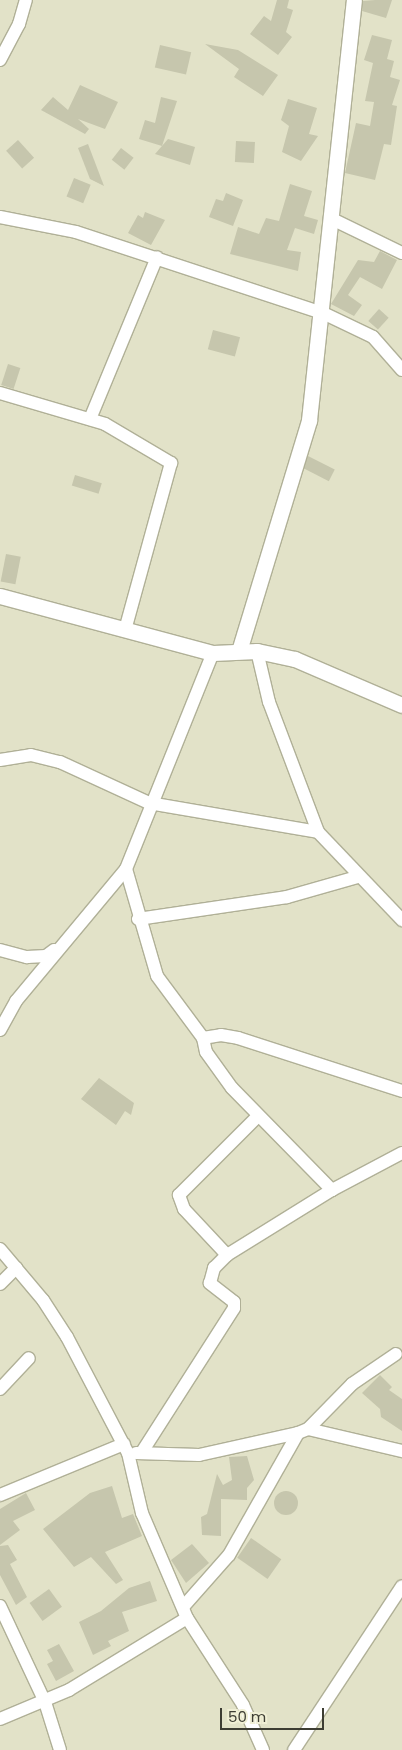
<!DOCTYPE html>
<html>
<head>
<meta charset="utf-8">
<style>
  body { margin:0 }
  #map { position:relative; width:402px; height:1750px; overflow:hidden; background:#e2e2c8; font-family:Poppins,sans-serif }
  div>[style] { position:absolute }
  [style*='--x'] { left:calc(var(--x)*1px); top:calc(var(--y)*1px); width:calc(var(--w)*1px); rotate:calc(var(--a)*1deg) }
  .building>* { inset:0; background:#c6c6ad; transform-origin:0 0 }
  .round { border-radius:50% }
  .roads { filter:drop-shadow(1px 0 #b0b097) drop-shadow(-1px 0 #b0b097) drop-shadow(0 1px #b0b097) drop-shadow(0 -1px #b0b097) }
  .minor>* { height:12px; margin:-6px; padding:0 6px; transform-origin:6px; border-radius:6px; background:#fff }
  .tertiary>* { height:15px; margin:-7.5px; padding:0 7.5px; transform-origin:7.5px; border-radius:7.5px; background:#fff }
  span { translate:-50% -50%; white-space:nowrap; text-align:center; line-height:1.15; -webkit-text-stroke:5px #f0efd5; paint-order:stroke }
  .scale { position:absolute; left:220px; top:1708px; width:104px; height:22px; box-sizing:border-box; border:2px solid #3d3d33; border-top:0; padding-left:6px; font-size:15px; line-height:18px; white-space:nowrap; color:#3d3d33; -webkit-text-stroke:4px #f0efd5; paint-order:stroke }
</style>
</head>
<body>
<div id="map">
  <div class="building">
    <i style="clip-path:polygon(277px 0,289px 0,287px 8px,293px 10px,286px 32px,292px 37px,278px 55px,250px 34px,264px 16px,271px 21px)"></i>
    <i style="clip-path:polygon(375px 0,392px 0,386px 18px,362px 11px,363px 1px)"></i>
    <i style="clip-path:polygon(372px 35px,392px 40px,387px 59px,394px 61px,390px 77px,400px 80px,392px 105px,397px 106px,391px 145px,384px 144px,375px 180px,345px 173px,356px 123px,370px 126px,374px 102px,365px 101px,373px 63px,364px 60px)"></i>
    <i style="clip-path:polygon(205px 44px,238px 50px,278px 75px,263px 96px,234px 77px,239px 69px)"></i>
    <i style="left:160px;top:45px;width:32px;height:23px;rotate:13deg"></i>
    <i style="clip-path:polygon(80px 85px,118px 102px,105px 129px,78px 119px,89px 129px,85px 134px,41px 110px,53px 97px,68px 110px)"></i>
    <i style="clip-path:polygon(161px 97px,177px 101px,162px 146px,139px 139px,145px 120px,155px 123px)"></i>
    <i style="clip-path:polygon(288px 99px,317px 108px,309px 134px,318px 136px,301px 161px,282px 152px,289px 126px,281px 120px)"></i>
    <i style="clip-path:polygon(168px 139px,195px 147px,190px 165px,155px 154px)"></i>
    <i style="left:18px;top:140px;width:24px;height:16px;rotate:48deg"></i>
    <i style="left:236px;top:141px;width:19px;height:21px;rotate:3deg"></i>
    <i style="clip-path:polygon(88px 144px,104px 186px,90px 179px,78px 148px)"></i>
    <i style="left:121px;top:148px;width:16px;height:15px;rotate:38deg"></i>
    <i style="left:74px;top:178px;width:18px;height:20px;rotate:22deg"></i>
    <i style="clip-path:polygon(290px 184px,312px 191px,304px 216px,318px 220px,314px 234px,295px 228px,287px 250px,301px 252px,298px 271px,230px 254px,238px 227px,259px 234px,266px 218px,279px 221px)"></i>
    <i style="clip-path:polygon(226px 193px,243px 200px,233px 226px,209px 217px,216px 199px,223px 201px)"></i>
    <i style="clip-path:polygon(145px 212px,165px 220px,151px 245px,128px 233px,138px 215px,143px 218px)"></i>
    <i style="clip-path:polygon(380px 251px,397px 260px,382px 289px,360px 277px,348px 295px,362px 305px,354px 316px,331px 304px,358px 260px,374px 262px)"></i>
    <i style="left:379px;top:309px;width:13px;height:16px;rotate:42deg"></i>
    <i style="left:213px;top:330px;width:28px;height:20px;rotate:15deg"></i>
    <i style="left:8px;top:364px;width:13px;height:22px;rotate:18deg"></i>
    <i style="left:308px;top:456px;width:30px;height:13px;rotate:27deg"></i>
    <i style="left:75px;top:475px;width:28px;height:11px;rotate:17deg"></i>
    <i style="left:6px;top:554px;width:15px;height:28px;rotate:11deg"></i>
    <i style="clip-path:polygon(99px 1078px,134px 1103px,131px 1115px,125px 1111px,116px 1125px,81px 1099px)"></i>
    <i style="clip-path:polygon(380px 1375px,392px 1387px,389px 1390px,402px 1399px,402px 1431px,381px 1417px,380px 1409px,362px 1393px)"></i>
    <i style="clip-path:polygon(247px 1456px,254px 1480px,247px 1488px,247px 1500px,221px 1499px,221px 1536px,202px 1535px,201px 1517px,207px 1514px,217px 1474px,223px 1485px,232px 1480px,229px 1457px)"></i>
    <i style="clip-path:polygon(112px 1486px,122px 1518px,133px 1514px,142px 1536px,105px 1552px,123px 1580px,116px 1584px,91px 1557px,74px 1567px,43px 1529px,90px 1493px)"></i>
    <i class="round" style="left:274px;top:1491px;width:24px;height:24px"></i>
    <i style="clip-path:polygon(26px 1493px,35px 1510px,13px 1521px,20px 1530px,0 1545px,0 1509px)"></i>
    <i style="left:251px;top:1538px;width:37px;height:24px;rotate:35deg"></i>
    <i style="clip-path:polygon(192px 1544px,209px 1563px,186px 1583px,171px 1560px)"></i>
    <i style="clip-path:polygon(8px 1545px,17px 1560px,10px 1564px,27px 1597px,16px 1605px,0 1575px,0 1546px)"></i>
    <i style="clip-path:polygon(150px 1581px,157px 1601px,122px 1612px,129px 1631px,108px 1641px,111px 1646px,93px 1655px,79px 1622px,101px 1611px,129px 1588px)"></i>
    <i style="left:49px;top:1589px;width:22px;height:24px;rotate:54deg"></i>
    <i style="clip-path:polygon(59px 1644px,74px 1671px,56px 1681px,47px 1664px,53px 1661px,47px 1650px)"></i>
  </div>
  <div class="roads">
    <div class="minor">
      <i style="--x:0;--y:60;--w:41;--a:-62.2"></i>
      <i style="--x:19;--y:24;--w:25;--a:-74"></i>
      <i style="--x:0;--y:217;--w:77;--a:11.2"></i>
      <i style="--x:76;--y:232;--w:260;--a:18.2"></i>
      <i style="--x:323;--y:313;--w:55;--a:25.6"></i>
      <i style="--x:373;--y:337;--w:44;--a:48.7"></i>
      <i style="--x:332;--y:219;--w:78;--a:25.9"></i>
      <i style="--x:0;--y:393;--w:109;--a:16.4"></i>
      <i style="--x:105;--y:424;--w:77;--a:30.6"></i>
      <i style="--x:171;--y:463;--w:173;--a:105.4"></i>
      <i style="--x:90;--y:419;--w:175;--a:-67.5"></i>
      <i style="--x:257;--y:651;--w:52;--a:76.8"></i>
      <i style="--x:269;--y:702;--w:139;--a:69.3"></i>
      <i style="--x:318;--y:832;--w:122;--a:46.3"></i>
      <i style="--x:0;--y:760;--w:31;--a:-9"></i>
      <i style="--x:31;--y:755;--w:30;--a:14"></i>
      <i style="--x:60;--y:762;--w:98;--a:24.7"></i>
      <i style="--x:149;--y:803;--w:171;--a:9.7"></i>
      <i style="--x:126;--y:869;--w:111;--a:73.8"></i>
      <i style="--x:157;--y:976;--w:77;--a:53.4"></i>
      <i style="--x:203;--y:1038;--w:14;--a:78"></i>
      <i style="--x:206;--y:1052;--w:44;--a:54.2"></i>
      <i style="--x:232;--y:1088;--w:143;--a:45.6"></i>
      <i style="--x:138;--y:919;--w:151;--a:-8.4"></i>
      <i style="--x:287;--y:897;--w:73;--a:-15.9"></i>
      <i style="--x:0;--y:950;--w:28;--a:15"></i>
      <i style="--x:27;--y:957;--w:19;--a:-3"></i>
      <i style="--x:46;--y:956;--w:10;--a:-37"></i>
      <i style="--x:0;--y:1030;--w:33;--a:-61"></i>
      <i style="--x:16;--y:1001;--w:172;--a:-50.2"></i>
      <i style="--x:126;--y:869;--w:233;--a:-68.1"></i>
      <i style="--x:203;--y:1038;--w:18;--a:-9"></i>
      <i style="--x:221;--y:1035;--w:17;--a:10"></i>
      <i style="--x:238;--y:1038;--w:172;--a:17.9"></i>
      <i style="--x:0;--y:1249;--w:67;--a:49.9"></i>
      <i style="--x:43;--y:1300;--w:44;--a:57"></i>
      <i style="--x:67;--y:1337;--w:131;--a:62.3"></i>
      <i style="--x:128;--y:1453;--w:62;--a:76.9"></i>
      <i style="--x:142;--y:1513;--w:114;--a:66.8"></i>
      <i style="--x:187;--y:1618;--w:103;--a:57.2"></i>
      <i style="--x:243;--y:1705;--w:49;--a:66"></i>
      <i style="--x:227;--y:1255;--w:63;--a:-133.1"></i>
      <i style="--x:184;--y:1209;--w:15;--a:-110"></i>
      <i style="--x:179;--y:1195;--w:110;--a:-45"></i>
      <i style="--x:0;--y:1284;--w:23;--a:-45"></i>
      <i style="--x:0;--y:1389;--w:42;--a:-46.9"></i>
      <i style="--x:308;--y:1429;--w:97;--a:13.2"></i>
      <i style="--x:142;--y:1452;--w:171;--a:-57.4"></i>
      <i style="--x:234;--y:1308;--w:6;--a:-90"></i>
      <i style="--x:234;--y:1302;--w:31;--a:-142"></i>
      <i style="--x:210;--y:1283;--w:16;--a:-75"></i>
      <i style="--x:214;--y:1268;--w:18;--a:-45"></i>
      <i style="--x:227;--y:1255;--w:123;--a:-31.8"></i>
      <i style="--x:332;--y:1190;--w:79;--a:-27.9"></i>
      <i style="--x:136;--y:1453;--w:63;--a:1.8"></i>
      <i style="--x:199;--y:1455;--w:101;--a:-12.5"></i>
      <i style="--x:298;--y:1433;--w:11;--a:-22"></i>
      <i style="--x:308;--y:1429;--w:63;--a:-45.6"></i>
      <i style="--x:352;--y:1384;--w:53;--a:-34.3"></i>
      <i style="--x:0;--y:1495;--w:134;--a:-22.4"></i>
      <i style="--x:0;--y:1606;--w:106;--a:64.9"></i>
      <i style="--x:45;--y:1702;--w:50;--a:72.6"></i>
      <i style="--x:183;--y:1607;--w:69;--a:-48.5"></i>
      <i style="--x:229;--y:1555;--w:140;--a:-60.5"></i>
      <i style="--x:0;--y:1719;--w:75;--a:-22.8"></i>
      <i style="--x:69;--y:1690;--w:138;--a:-31.4"></i>
      <i style="--x:294;--y:1750;--w:196;--a:-56.6"></i>
    </div>
    <div class="tertiary">
      <i style="--x:0;--y:596;--w:220;--a:15"></i>
      <i style="--x:213;--y:653;--w:44;--a:-2.6"></i>
      <i style="--x:257;--y:651;--w:39;--a:12"></i>
      <i style="--x:295;--y:659;--w:116;--a:23.3"></i>
      <i style="--x:239;--y:651;--w:241;--a:-73.1"></i>
      <i style="--x:309;--y:420;--w:422;--a:-83.9"></i>
    </div>
  </div>
  <div class="scale">50 m</div>
</div>
</body>
</html>
